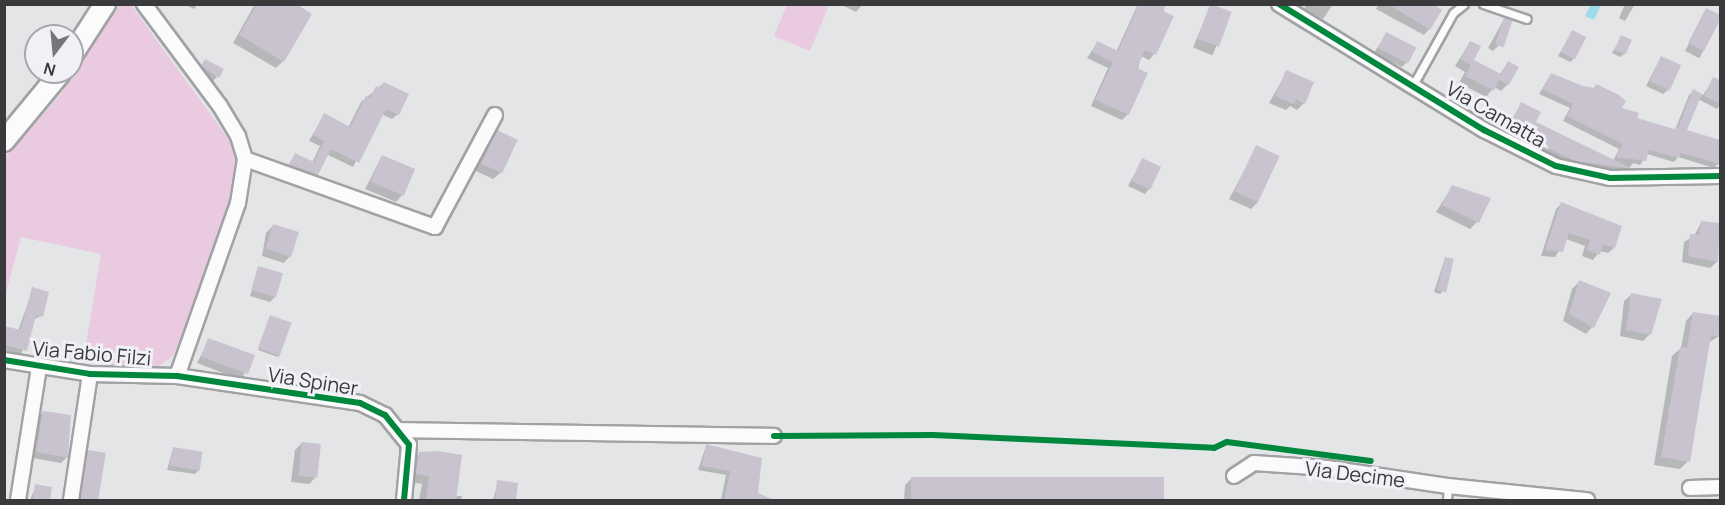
<!DOCTYPE html>
<html>
<head>
<meta charset="utf-8">
<style>
  body { margin:0 }
  #map { position:relative; width:1725px; height:505px; overflow:hidden; background:#e4e5e7; font-family:Manrope,sans-serif }
  div>[style] { position:absolute }
  [style*='--x'] { left:calc(var(--x)*1px); top:calc(var(--y)*1px); width:calc(var(--w)*1px); rotate:calc(var(--a)*1deg) }
  .green>* { inset:0; background:#eacae0 }
  .water>* { inset:0; background:#9edcea }
  .shadow>* { inset:0; background:#0003; transform-origin:0 0 }
  .building>* { inset:0; background:#c9c3cf; transform-origin:0 0 }
  .roads { filter:drop-shadow(2px 0 #a1a2a3) drop-shadow(-2px 0 #a1a2a3) drop-shadow(0 2px #a1a2a3) drop-shadow(0 -2px #a1a2a3) }
  .service>* { height:7px; margin:-3.5px; padding:0 3.5px; transform-origin:3.5px; border-radius:3.5px; background:#fbfbfb }
  .minor>* { height:14px; margin:-7px; padding:0 7px; transform-origin:7px; border-radius:7px; background:#fbfbfb }
  .secondary>* { height:20px; margin:-10px; padding:0 10px; transform-origin:10px; border-radius:10px; background:#fbfbfb }
  .cycleway>* { height:6px; margin:-3px; padding:0 3px; transform-origin:3px; border-radius:3px; background:#00873e }
  span { translate:-50% -50%; white-space:nowrap; text-align:center; line-height:1.15; -webkit-text-stroke:6px #f0f1f6; paint-order:stroke }
  .street-label { font-size:20px; color:#3a3a3c }
  .frame { position:absolute; inset:0; border:6px solid #3a3a3c; pointer-events:none }
  .north { position:absolute; left:24px; top:24px; width:60px; height:60px; box-sizing:border-box; background:#f0f1f6; border:2px solid #a7a8ac; border-radius:50%; rotate:196deg; font-size:16px; font-weight:700; line-height:24px; text-align:center; color:#3a3a3c }
  .north::after { content:''; display:block; margin:auto; width:21px; height:27px; background:#767678; clip-path:polygon(50% 0,100% 100%,50% 72%,0 100%) }
</style>
</head>
<body>
<div id="map">
  <div class="green">
    <i style="clip-path:polygon(116px 5px,131px 5px,229px 140px,238px 162px,232px 195px,182px 336px,172px 357px,156px 368px,83px 363px,101px 254px,21px 237px,5px 296px,5px 157px,61px 94px)"></i>
    <i style="clip-path:polygon(787px 5px,829px 5px,810px 51px,774px 36px)"></i>
  </div>
  <div class="water">
    <i style="clip-path:polygon(1591px 4px,1601px 5px,1594px 20px,1585px 16px)"></i>
  </div>
  <div class="shadow">
    <i style="clip-path:polygon(184px 4px,198px 4px,194px 9px)"></i>
    <i style="clip-path:polygon(255px 4px,293px 4px,283px 61px,276px 68px,233px 43px)"></i>
    <i style="clip-path:polygon(840px 4px,863px 4px,856px 12px)"></i>
    <i style="clip-path:polygon(1138px 4px,1165px 4px,1154px 54px,1149px 60px,1141px 56px,1128px 114px,1122px 120px,1091px 106px,1108px 68px,1087px 58px,1097px 43px,1116px 52px)"></i>
    <i style="clip-path:polygon(1307px 4px,1333px 4px,1323px 19px,1304px 9px)"></i>
    <i style="clip-path:polygon(1379px 4px,1430px 4px,1429px 29px,1424px 35px,1376px 9px)"></i>
    <i style="clip-path:polygon(1625px 4px,1635px 4px,1625px 21px,1619px 18px)"></i>
    <i style="left:1211px;top:5px;width:21px;height:46px;rotate:23deg"></i>
    <i style="left:1706px;top:10px;width:16px;height:46px;rotate:27deg"></i>
    <i style="clip-path:polygon(1504px 19px,1498px 46px,1493px 51px,1488px 48px)"></i>
    <i style="clip-path:polygon(1572px 32px,1575px 58px,1570px 62px,1558px 56px)"></i>
    <i style="clip-path:polygon(1386px 34px,1406px 63px,1402px 67px,1374px 53px)"></i>
    <i style="clip-path:polygon(1622px 37px,1624px 54px,1620px 57px,1612px 53px)"></i>
    <i style="clip-path:polygon(1470px 42px,1472px 60px,1499px 75px,1508px 63px,1508px 84px,1501px 91px,1494px 87px,1486px 97px,1459px 83px,1465px 72px,1455px 66px)"></i>
    <i style="clip-path:polygon(1661px 57px,1668px 90px,1663px 94px,1646px 86px)"></i>
    <i style="clip-path:polygon(204px 64px,217px 77px,213px 81px,200px 72px)"></i>
    <i style="clip-path:polygon(1287px 72px,1304px 103px,1297px 110px,1290px 106px,1286px 110px,1269px 103px)"></i>
    <i style="clip-path:polygon(1551px 74px,1583px 87px,1592px 89px,1596px 86px,1636px 119px,1675px 130px,1689px 95px,1694px 91px,1703px 95px,1714px 79px,1720px 82px,1720px 105px,1717px 109px,1698px 99px,1685px 131px,1720px 142px,1719px 163px,1714px 168px,1678px 157px,1674px 162px,1647px 154px,1640px 165px,1633px 163px,1625px 174px,1568px 167px,1532px 149px,1536px 142px,1507px 128px,1521px 104px,1534px 123px,1613px 161px,1619px 149px,1563px 121px,1570px 108px,1539px 94px)"></i>
    <i style="clip-path:polygon(384px 83px,398px 114px,392px 119px,381px 114px,353px 167px,326px 154px,311px 180px,285px 170px,295px 155px,312px 163px,320px 146px,309px 141px,324px 115px,348px 128px,361px 102px)"></i>
    <i style="clip-path:polygon(498px 132px,500px 173px,493px 179px,474px 170px)"></i>
    <i style="clip-path:polygon(1257px 147px,1258px 202px,1251px 209px,1229px 199px)"></i>
    <i style="clip-path:polygon(382px 156px,402px 195px,396px 202px,365px 189px)"></i>
    <i style="clip-path:polygon(1142px 160px,1149px 189px,1145px 194px,1128px 186px)"></i>
    <i style="clip-path:polygon(1452px 187px,1477px 222px,1470px 229px,1436px 212px)"></i>
    <i style="clip-path:polygon(1562px 203px,1614px 248px,1608px 253px,1600px 251px,1593px 260px,1582px 256px,1585px 246px,1566px 239px,1555px 257px,1541px 256px,1556px 209px)"></i>
    <i style="clip-path:polygon(1701px 223px,1720px 224px,1717px 262px,1710px 268px,1682px 262px,1684px 242px,1694px 236px)"></i>
    <i style="clip-path:polygon(273px 226px,290px 256px,284px 263px,262px 256px,266px 233px)"></i>
    <i style="clip-path:polygon(1445px 258px,1442px 292px,1440px 294px,1434px 292px)"></i>
    <i style="clip-path:polygon(259px 268px,275px 297px,270px 302px,250px 296px)"></i>
    <i style="clip-path:polygon(1579px 282px,1592px 327px,1586px 334px,1563px 321px,1572px 289px)"></i>
    <i style="clip-path:polygon(33px 289px,41px 316px,33px 320px,21px 354px,4px 350px,4px 327px,18px 331px)"></i>
    <i style="clip-path:polygon(1631px 295px,1650px 334px,1643px 341px,1620px 336px,1624px 301px)"></i>
    <i style="clip-path:polygon(1693px 313px,1720px 318px,1720px 325px,1719px 336px,1708px 343px,1688px 461px,1680px 469px,1654px 465px,1672px 356px,1681px 348px,1686px 321px)"></i>
    <i style="clip-path:polygon(270px 317px,280px 355px,278px 357px,258px 350px)"></i>
    <i style="clip-path:polygon(209px 340px,253px 356px,241px 380px,197px 363px)"></i>
    <i style="clip-path:polygon(43px 412px,67px 457px,61px 463px,32px 458px,38px 418px)"></i>
    <i style="clip-path:polygon(302px 443px,315px 478px,309px 484px,291px 482px,295px 450px)"></i>
    <i style="clip-path:polygon(706px 446px,760px 460px,755px 500px,721px 500px,726px 475px,698px 470px)"></i>
    <i style="clip-path:polygon(173px 449px,199px 470px,195px 474px,167px 470px)"></i>
    <i style="clip-path:polygon(88px 451px,97px 500px,72px 500px,79px 461px)"></i>
    <i style="clip-path:polygon(420px 453px,455px 496px,462px 496px,461px 500px,419px 500px,422px 484px,408px 482px,411px 462px)"></i>
    <i style="clip-path:polygon(912px 478px,1162px 500px,904px 500px,905px 485px)"></i>
    <i style="clip-path:polygon(498px 482px,514px 500px,493px 500px)"></i>
    <i style="clip-path:polygon(36px 486px,48px 500px,30px 500px)"></i>
  </div>
  <div class="building">
    <i style="clip-path:polygon(257px 4px,296px 4px,312px 14px,284px 62px,239px 35px)"></i>
    <i style="clip-path:polygon(1139px 4px,1166px 4px,1163px 11px,1174px 16px,1156px 55px,1145px 50px,1137px 68px,1148px 73px,1129px 115px,1095px 100px,1113px 62px,1092px 52px,1097px 41px,1118px 51px)"></i>
    <i style="left:1210px;top:4px;width:23px;height:37px;rotate:20deg"></i>
    <i style="clip-path:polygon(1388px 4px,1433px 4px,1442px 10px,1430px 30px)"></i>
    <i style="clip-path:polygon(1706px 8px,1720px 15px,1720px 20px,1704px 51px,1688px 43px)"></i>
    <i style="left:1504px;top:17px;width:9px;height:29px;rotate:18deg"></i>
    <i style="left:1572px;top:30px;width:16px;height:25px;rotate:27deg"></i>
    <i style="left:1386px;top:32px;width:34px;height:18px;rotate:27deg"></i>
    <i style="left:1621px;top:35px;width:12px;height:16px;rotate:24deg"></i>
    <i style="clip-path:polygon(1470px 41px,1481px 46px,1474px 60px,1501px 74px,1508px 61px,1519px 67px,1509px 85px,1499px 80px,1494px 91px,1465px 76px,1471px 65px,1460px 59px)"></i>
    <i style="left:1661px;top:56px;width:22px;height:28px;rotate:24deg"></i>
    <i style="clip-path:polygon(205px 59px,224px 69px,219px 78px,201px 66px)"></i>
    <i style="clip-path:polygon(1286px 70px,1314px 82px,1305px 104px,1296px 99px,1294px 104px,1275px 96px)"></i>
    <i style="clip-path:polygon(1551px 73px,1583px 86px,1594px 88px,1596px 84px,1619px 95px,1626px 101px,1622px 108px,1639px 113px,1637px 118px,1674px 129px,1678px 128px,1693px 89px,1702px 94px,1687px 130px,1720px 140px,1720px 164px,1681px 153px,1679px 158px,1649px 150px,1646px 161px,1616px 157px,1623px 144px,1567px 116px,1573px 104px,1543px 89px)"></i>
    <i style="clip-path:polygon(1713px 77px,1720px 80px,1720px 104px,1704px 96px)"></i>
    <i style="clip-path:polygon(384px 82px,409px 94px,399px 115px,386px 109px,359px 163px,331px 149px,318px 175px,289px 165px,295px 153px,314px 162px,324px 141px,313px 135px,324px 113px,350px 127px,366px 96px,370px 98px,376px 86px,381px 88px)"></i>
    <i style="clip-path:polygon(1521px 102px,1541px 112px,1536px 122px,1633px 169px,1575px 161px,1537px 143px,1541px 135px,1512px 121px)"></i>
    <i style="left:497px;top:130px;width:23px;height:37px;rotate:25deg"></i>
    <i style="left:1256px;top:145px;width:26px;height:51px;rotate:25deg"></i>
    <i style="left:382px;top:155px;width:36px;height:29px;rotate:23deg"></i>
    <i style="left:1142px;top:158px;width:21px;height:25px;rotate:25deg"></i>
    <i style="clip-path:polygon(1452px 185px,1491px 198px,1479px 223px,1442px 205px)"></i>
    <i style="clip-path:polygon(1561px 202px,1622px 226px,1615px 248px,1603px 244px,1600px 255px,1587px 250px,1590px 240px,1569px 233px,1563px 252px,1545px 250px)"></i>
    <i style="clip-path:polygon(1701px 221px,1720px 223px,1718px 262px,1688px 256px,1690px 234px,1699px 235px)"></i>
    <i style="left:273px;top:224px;width:27px;height:26px;rotate:17deg"></i>
    <i style="left:1445px;top:257px;width:9px;height:34px;rotate:13deg"></i>
    <i style="left:258px;top:266px;width:26px;height:25px;rotate:16deg"></i>
    <i style="clip-path:polygon(1579px 280px,1611px 293px,1594px 328px,1569px 314px)"></i>
    <i style="clip-path:polygon(32px 287px,49px 292px,43px 317px,36px 315px,27px 351px,4px 345px,4px 326px,21px 330px)"></i>
    <i style="clip-path:polygon(1631px 293px,1662px 299px,1651px 335px,1626px 330px)"></i>
    <i style="clip-path:polygon(1693px 312px,1720px 316px,1720px 337px,1711px 335px,1690px 462px,1661px 457px,1680px 347px,1687px 348px)"></i>
    <i style="left:270px;top:315px;width:23px;height:35px;rotate:20deg"></i>
    <i style="left:208px;top:338px;width:50px;height:20px;rotate:20deg"></i>
    <i style="clip-path:polygon(43px 411px,71px 415px,68px 458px,36px 452px)"></i>
    <i style="left:302px;top:442px;width:19px;height:34px;rotate:6deg"></i>
    <i style="clip-path:polygon(706px 444px,762px 458px,758px 493px,776px 501px,724px 501px,730px 471px,702px 466px)"></i>
    <i style="left:173px;top:447px;width:30px;height:19px;rotate:9deg"></i>
    <i style="left:88px;top:450px;width:18px;height:52px;rotate:9deg"></i>
    <i style="clip-path:polygon(437px 451px,462px 455px,456px 501px,426px 501px,429px 476px,416px 474px,419px 452px)"></i>
    <i style="left:911px;top:477px;width:253px;height:24px"></i>
    <i style="clip-path:polygon(497px 480px,518px 483px,516px 501px,495px 501px)"></i>
    <i style="clip-path:polygon(35px 484px,52px 487px,50px 501px,33px 501px)"></i>
  </div>
  <div class="roads">
    <div class="service">
      <i style="--x:1483;--y:4;--w:46;--a:18.8"></i>
      <i style="--x:1413;--y:85;--w:82;--a:-60.9"></i>
      <i style="--x:1453;--y:13;--w:14;--a:-39"></i>
      <i style="--x:1447;--y:500;--w:14;--a:-86"></i>
    </div>
    <div class="minor">
      <i style="--x:144;--y:4;--w:127;--a:53.3"></i>
      <i style="--x:220;--y:106;--w:35;--a:59"></i>
      <i style="--x:238;--y:136;--w:24;--a:73"></i>
      <i style="--x:245;--y:159;--w:45;--a:99"></i>
      <i style="--x:238;--y:203;--w:183;--a:109.4"></i>
      <i style="--x:1279;--y:4;--w:241;--a:31.6"></i>
      <i style="--x:1484;--y:130;--w:80;--a:26.6"></i>
      <i style="--x:1556;--y:166;--w:55;--a:12.5"></i>
      <i style="--x:1610;--y:178;--w:110;--a:-1"></i>
      <i style="--x:245;--y:159;--w:202;--a:19.7"></i>
      <i style="--x:435;--y:227;--w:127;--a:-61.8"></i>
      <i style="--x:4;--y:360;--w:87;--a:9.2"></i>
      <i style="--x:90;--y:374;--w:87;--a:1.3"></i>
      <i style="--x:177;--y:376;--w:185;--a:8.4"></i>
      <i style="--x:360;--y:403;--w:28;--a:26"></i>
      <i style="--x:385;--y:415;--w:38;--a:51"></i>
      <i style="--x:409;--y:445;--w:55;--a:95.2"></i>
      <i style="--x:400;--y:430;--w:374;--a:0.9"></i>
      <i style="--x:1234;--y:476;--w:24;--a:-33"></i>
      <i style="--x:1254;--y:463;--w:73;--a:3.9"></i>
      <i style="--x:1327;--y:468;--w:122;--a:8.5"></i>
      <i style="--x:1448;--y:486;--w:140;--a:5.8"></i>
      <i style="--x:1690;--y:488;--w:30;--a:-2"></i>
      <i style="--x:18;--y:500;--w:134;--a:-81"></i>
      <i style="--x:71;--y:500;--w:127;--a:-81.4"></i>
    </div>
    <div class="secondary">
      <i style="--x:72;--y:55;--w:61;--a:-57.1"></i>
      <i style="--x:4;--y:141;--w:89;--a:-50.4"></i>
    </div>
  </div>
  <div class="cycleway">
    <i style="--x:1279;--y:4;--w:241;--a:31.6"></i>
    <i style="--x:1484;--y:130;--w:80;--a:26.6"></i>
    <i style="--x:1556;--y:166;--w:55;--a:12.5"></i>
    <i style="--x:1610;--y:178;--w:110;--a:-1"></i>
    <i style="--x:4;--y:360;--w:87;--a:9.2"></i>
    <i style="--x:90;--y:374;--w:87;--a:1.3"></i>
    <i style="--x:177;--y:376;--w:185;--a:8.4"></i>
    <i style="--x:360;--y:403;--w:28;--a:26"></i>
    <i style="--x:385;--y:415;--w:38;--a:51"></i>
    <i style="--x:409;--y:445;--w:55;--a:95.2"></i>
    <i style="--x:774;--y:436;--w:159;--a:-0.4"></i>
    <i style="--x:933;--y:435;--w:281;--a:2.6"></i>
    <i style="--x:1214;--y:448;--w:14;--a:-25"></i>
    <i style="--x:1227;--y:442;--w:145;--a:7.5"></i>
  </div>
  <div class="street-label">
    <span style="left:1496px;top:114px;rotate:30deg">Via Camatta</span>
    <span style="left:92px;top:353px;rotate:5deg">Via Fabio Filzi</span>
    <span style="left:313px;top:381px;rotate:9deg">Via Spiner</span>
    <span style="left:1355px;top:474px;rotate:7deg">Via Decime</span>
  </div>
  <div class="frame"></div>
  <div class="north">N</div>
</div>
</body>
</html>
